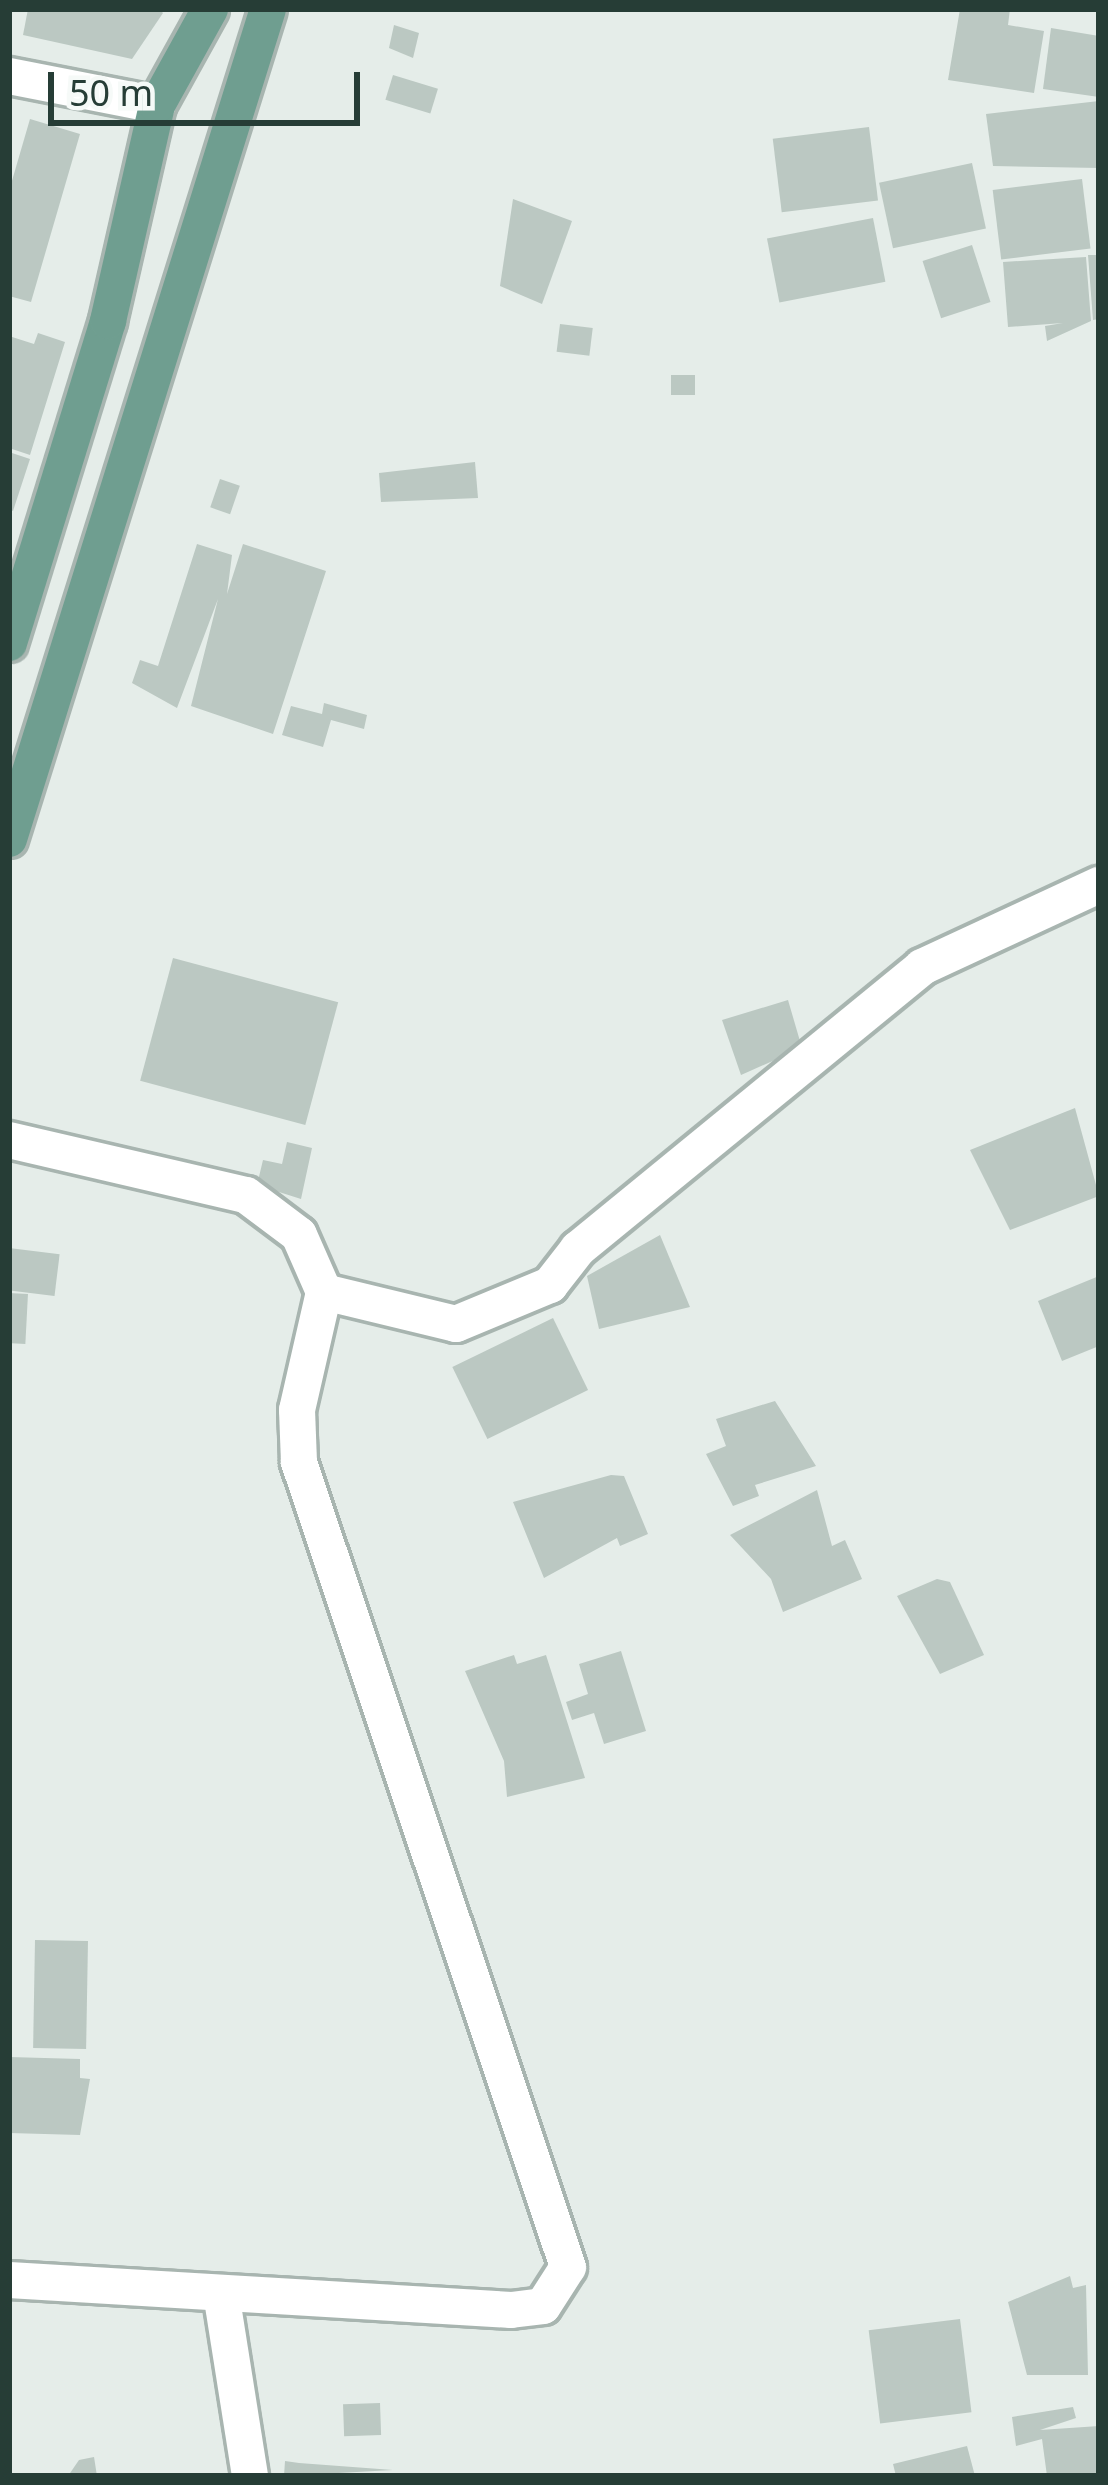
<!DOCTYPE html>
<html>
<head>
<meta charset="utf-8">
<style>
  body { margin:0 }
  #map { position:relative; width:1108px; height:2485px; overflow:hidden; background:#e5ede9; font-family:"Noto Sans",sans-serif }
  div>[style] { position:absolute }
  [style*='--x'] { left:calc(var(--x)*1px); top:calc(var(--y)*1px); width:calc(var(--w)*1px); rotate:calc(var(--a)*1deg) }
  .building>* { inset:0; background:#bbc8c2; transform-origin:0 0 }
  .roads { filter:drop-shadow(3px 0 #a8b5b0) drop-shadow(-3px 0 #a8b5b0) drop-shadow(0 3px #a8b5b0) drop-shadow(0 -3px #a8b5b0) }
  .minor>* { height:36px; margin:-18px; padding:0 18px; transform-origin:18px; border-radius:18px; background:#fff }
  .primary>* { height:36px; margin:-18px; padding:0 18px; transform-origin:18px; border-radius:18px; background:#6f9e90 }
  span { translate:-50% -50%; white-space:nowrap; text-align:center; line-height:1.15; -webkit-text-stroke:9px #f6faf8; paint-order:stroke }
  .frame { position:absolute; inset:0; border:12px solid #263d36; pointer-events:none }
  .scale { position:absolute; left:48px; top:72px; width:312px; height:54px; box-sizing:border-box; border:6px solid #263d36; border-top:0; padding-left:15px; font-size:36px; line-height:42px; white-space:nowrap; color:#263d36; -webkit-text-stroke:9px #f6faf8; paint-order:stroke }
</style>
</head>
<body>
<div id="map">
  <div class="building">
    <i style="clip-path:polygon(28px 9px,159px 9px,163px 13px,132px 59px,23px 35px)"></i>
    <i style="clip-path:polygon(960px 9px,1010px 9px,1008px 25px,1044px 31px,1034px 93px,948px 80px)"></i>
    <i style="clip-path:polygon(394px 25px,419px 33px,413px 58px,389px 48px)"></i>
    <i style="clip-path:polygon(1051px 28px,1099px 36px,1099px 97px,1043px 89px)"></i>
    <i style="left:393px;top:75px;width:47px;height:26px;rotate:17deg"></i>
    <i style="clip-path:polygon(1099px 101px,1099px 168px,993px 166px,986px 114px)"></i>
    <i style="clip-path:polygon(30px 119px,80px 134px,31px 302px,9px 296px,9px 191px)"></i>
    <i style="left:869px;top:127px;width:74px;height:97px;rotate:83deg"></i>
    <i style="left:972px;top:163px;width:67px;height:95px;rotate:78deg"></i>
    <i style="left:1082px;top:179px;width:70px;height:90px;rotate:83deg"></i>
    <i style="clip-path:polygon(513px 199px,572px 221px,542px 304px,500px 286px)"></i>
    <i style="left:873px;top:218px;width:65px;height:108px;rotate:79deg"></i>
    <i style="left:972px;top:245px;width:60px;height:52px;rotate:72deg"></i>
    <i style="clip-path:polygon(1088px 255px,1099px 255px,1099px 319px,1093px 320px)"></i>
    <i style="clip-path:polygon(1086px 257px,1091px 321px,1047px 341px,1045px 326px,1063px 323px,1008px 327px,1003px 262px)"></i>
    <i style="left:560px;top:324px;width:33px;height:28px;rotate:7deg"></i>
    <i style="clip-path:polygon(38px 333px,65px 342px,30px 455px,9px 448px,9px 336px,34px 344px)"></i>
    <i style="left:695px;top:375px;width:20px;height:24px;rotate:90deg"></i>
    <i style="clip-path:polygon(9px 452px,30px 459px,13px 511px,9px 509px)"></i>
    <i style="clip-path:polygon(475px 462px,478px 498px,381px 502px,379px 473px)"></i>
    <i style="left:220px;top:479px;width:21px;height:30px;rotate:19deg"></i>
    <i style="clip-path:polygon(197px 544px,232px 555px,227px 594px,243px 544px,326px 571px,273px 734px,191px 706px,218px 599px,177px 708px,132px 683px,140px 660px,158px 666px)"></i>
    <i style="clip-path:polygon(324px 703px,367px 715px,364px 729px,331px 720px,323px 747px,282px 735px,291px 706px,322px 714px)"></i>
    <i style="left:173px;top:958px;width:171px;height:127px;rotate:15deg"></i>
    <i style="clip-path:polygon(788px 1000px,802px 1048px,741px 1075px,722px 1020px)"></i>
    <i style="clip-path:polygon(1075px 1108px,1099px 1196px,1010px 1230px,970px 1150px)"></i>
    <i style="clip-path:polygon(287px 1142px,312px 1148px,301px 1199px,257px 1185px,263px 1160px,282px 1164px)"></i>
    <i style="clip-path:polygon(660px 1235px,690px 1307px,599px 1329px,587px 1276px)"></i>
    <i style="left:9px;top:1248px;width:51px;height:42px;rotate:7deg"></i>
    <i style="clip-path:polygon(1099px 1276px,1099px 1346px,1062px 1361px,1038px 1301px)"></i>
    <i style="left:9px;top:1293px;width:19px;height:50px;rotate:3deg"></i>
    <i style="left:553px;top:1318px;width:80px;height:112px;rotate:64deg"></i>
    <i style="clip-path:polygon(775px 1401px,816px 1466px,755px 1485px,759px 1496px,733px 1506px,706px 1454px,726px 1446px,716px 1419px)"></i>
    <i style="clip-path:polygon(611px 1475px,624px 1476px,648px 1534px,620px 1546px,617px 1538px,544px 1578px,513px 1502px)"></i>
    <i style="clip-path:polygon(817px 1490px,832px 1546px,845px 1540px,862px 1579px,783px 1612px,771px 1579px,730px 1535px)"></i>
    <i style="clip-path:polygon(937px 1579px,950px 1582px,984px 1655px,940px 1674px,897px 1596px)"></i>
    <i style="clip-path:polygon(621px 1651px,646px 1731px,604px 1744px,594px 1713px,572px 1720px,566px 1702px,588px 1694px,579px 1664px)"></i>
    <i style="clip-path:polygon(514px 1655px,517px 1664px,546px 1655px,585px 1778px,507px 1797px,504px 1761px,465px 1671px)"></i>
    <i style="left:35px;top:1940px;width:53px;height:108px;rotate:1deg"></i>
    <i style="clip-path:polygon(9px 2057px,80px 2059px,80px 2078px,90px 2079px,80px 2135px,9px 2133px)"></i>
    <i style="clip-path:polygon(1070px 2276px,1073px 2288px,1086px 2285px,1088px 2375px,1027px 2375px,1008px 2302px)"></i>
    <i style="left:960px;top:2319px;width:94px;height:92px;rotate:83deg"></i>
    <i style="left:380px;top:2403px;width:32px;height:37px;rotate:88deg"></i>
    <i style="clip-path:polygon(1073px 2407px,1076px 2418px,1040px 2430px,1099px 2426px,1099px 2476px,1047px 2476px,1042px 2439px,1016px 2446px,1012px 2417px)"></i>
    <i style="clip-path:polygon(967px 2446px,975px 2476px,896px 2476px,893px 2464px)"></i>
    <i style="clip-path:polygon(94px 2457px,97px 2476px,68px 2476px,79px 2460px)"></i>
    <i style="clip-path:polygon(285px 2461px,299px 2463px,393px 2470px,284px 2476px)"></i>
  </div>
  <div class="roads">
    <div class="minor">
      <i style="--x:9;--y:76;--w:151;--a:11.1"></i>
      <i style="--x:9;--y:1140;--w:243;--a:13.1"></i>
      <i style="--x:246;--y:1195;--w:66;--a:37"></i>
      <i style="--x:299;--y:1235;--w:62;--a:66.3"></i>
      <i style="--x:324;--y:1292;--w:136;--a:13.6"></i>
      <i style="--x:456;--y:1324;--w:102;--a:-22.5"></i>
      <i style="--x:550;--y:1285;--w:46;--a:-52.1"></i>
      <i style="--x:578;--y:1249;--w:445;--a:-39.3"></i>
      <i style="--x:922;--y:967;--w:195;--a:-24.9"></i>
      <i style="--x:9;--y:2280;--w:503;--a:3.42"></i>
      <i style="--x:511;--y:2310;--w:32;--a:-7"></i>
      <i style="--x:543;--y:2306;--w:46;--a:-57.3"></i>
      <i style="--x:568;--y:2267;--w:849;--a:-108.48"></i>
      <i style="--x:299;--y:1462;--w:52;--a:-92.2"></i>
      <i style="--x:297;--y:1410;--w:121;--a:-77.1"></i>
      <i style="--x:222;--y:2299;--w:179;--a:81"></i>
    </div>
    <div class="primary">
      <i style="--x:9;--y:643;--w:337;--a:-72.9"></i>
      <i style="--x:108;--y:321;--w:221;--a:-77.2"></i>
      <i style="--x:157;--y:105;--w:110;--a:-61.1"></i>
      <i style="--x:9;--y:839;--w:869;--a:-72.67"></i>
    </div>
  </div>
  <div class="frame"></div>
  <div class="scale">50 m</div>
</div>
</body>
</html>
